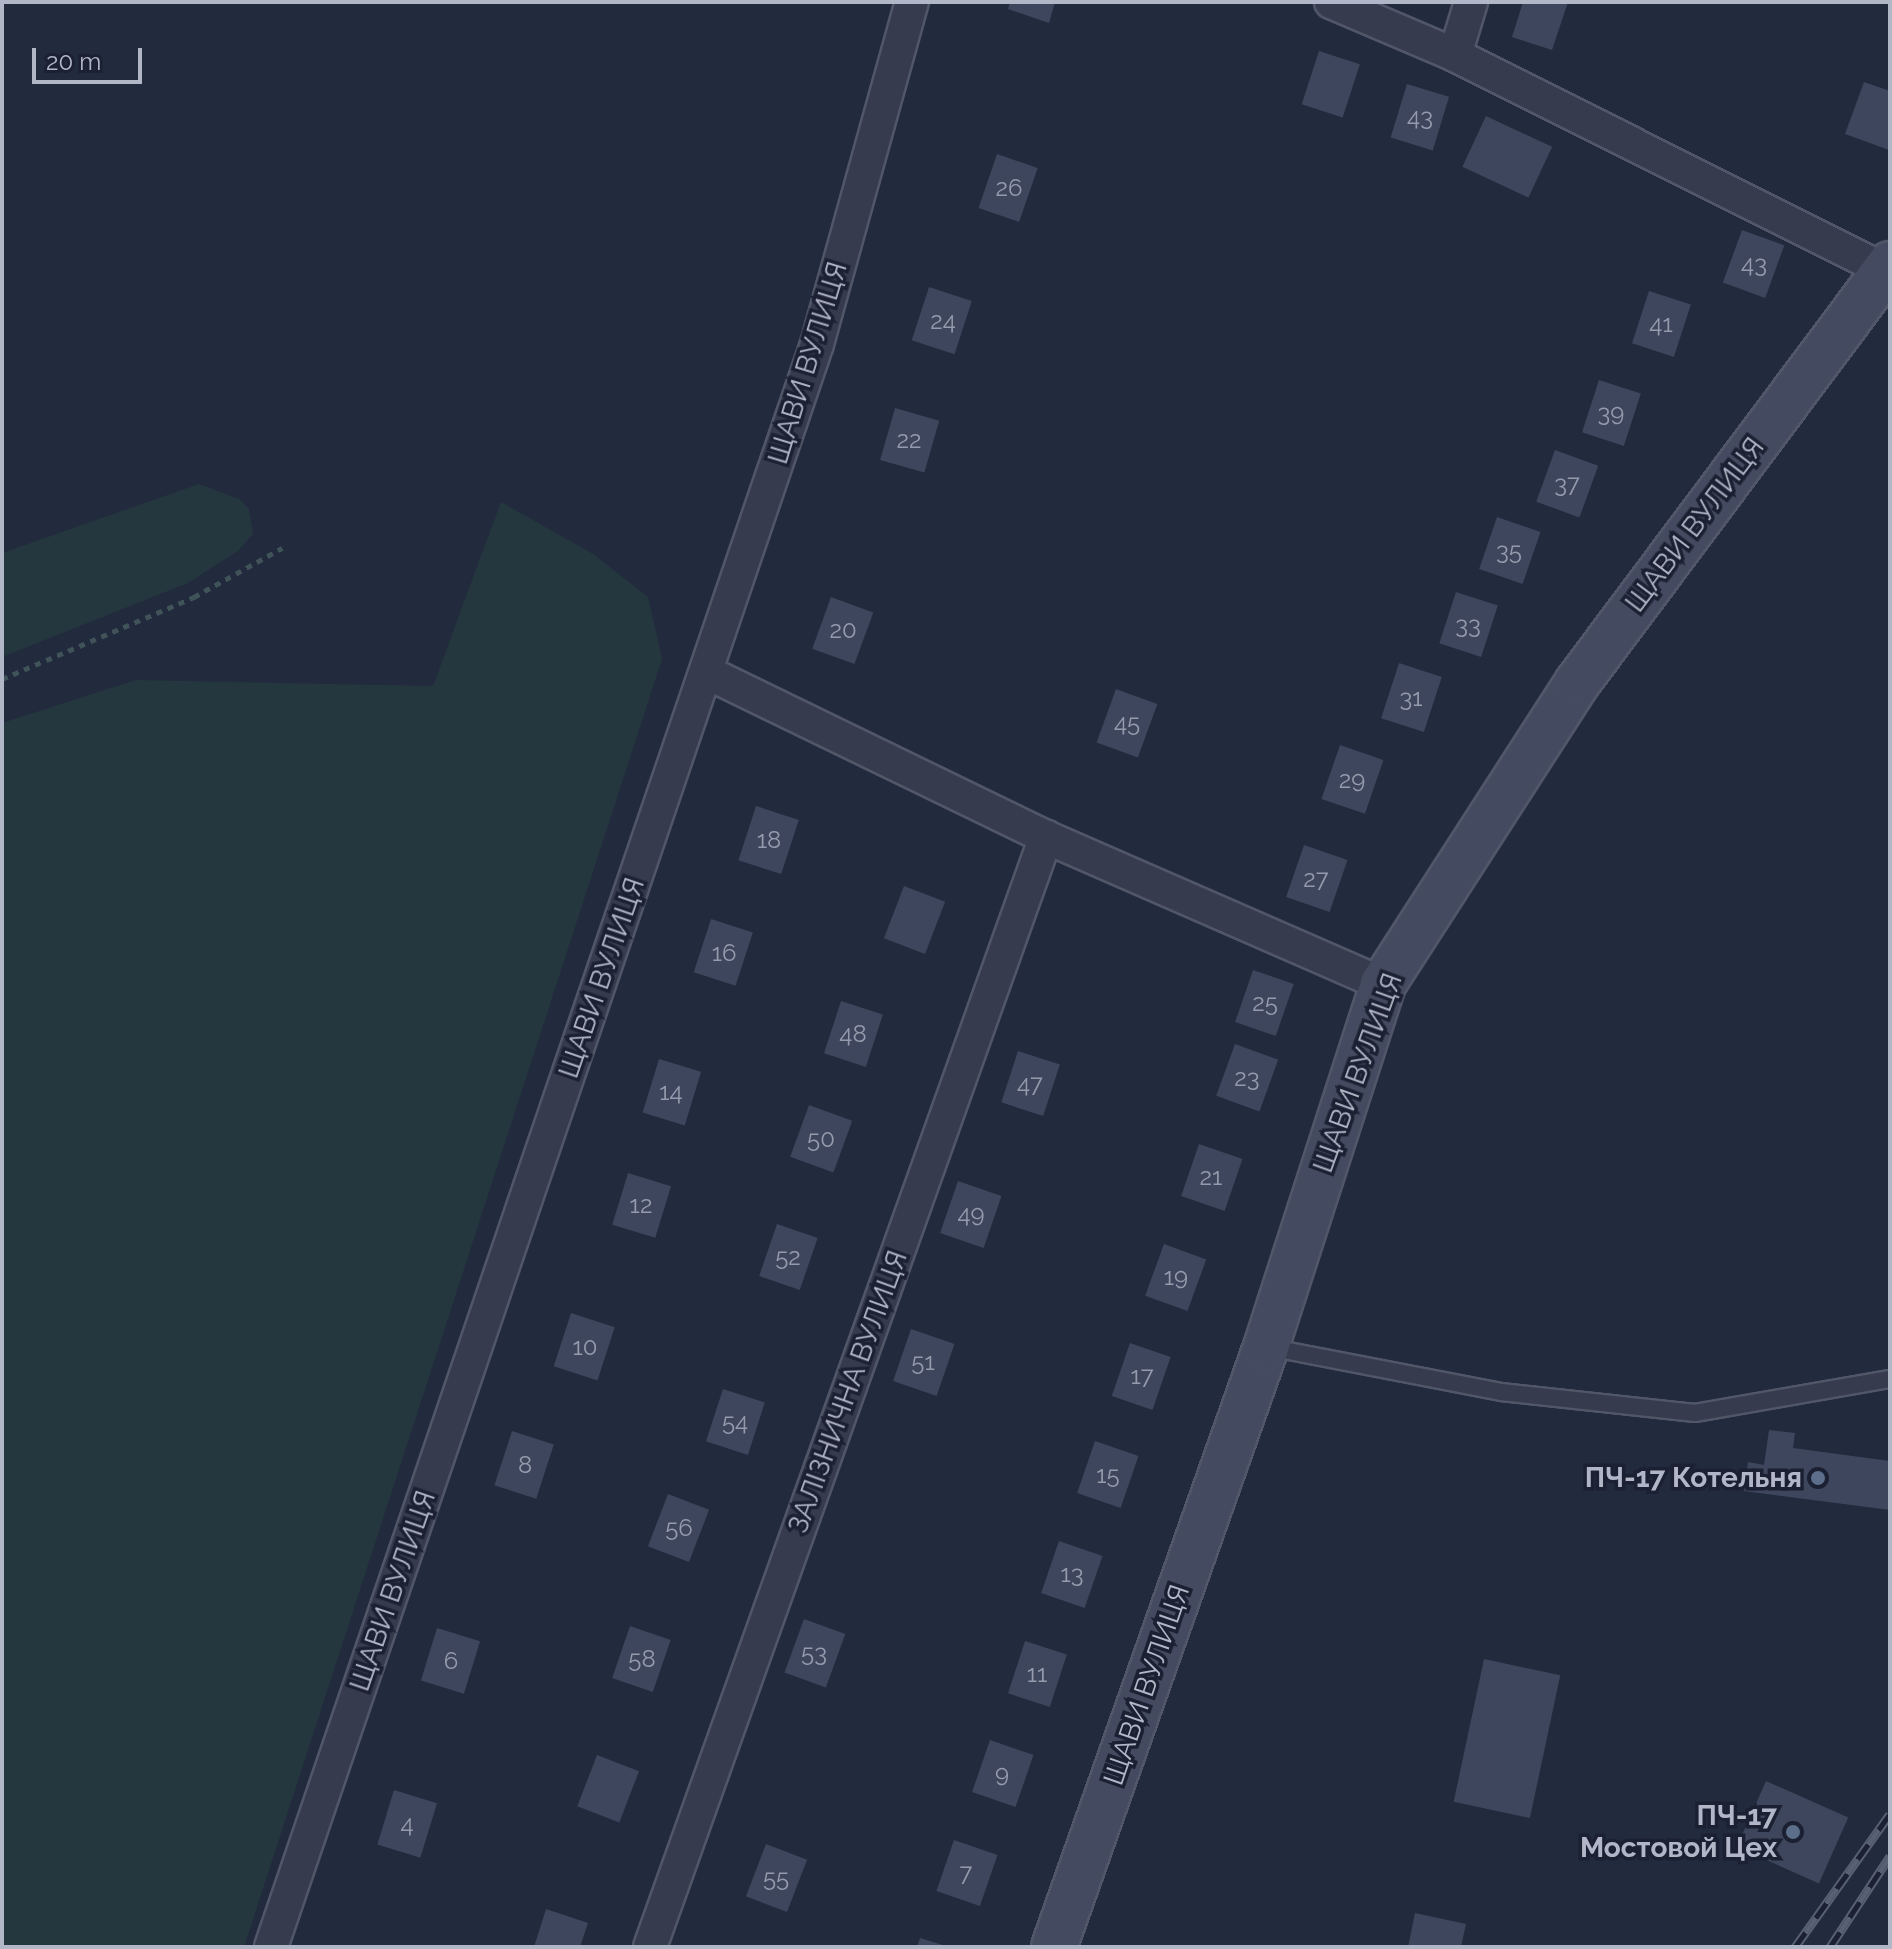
<!DOCTYPE html>
<html>
<head>
<meta charset="utf-8">
<style>
  body { margin:0 }
  #map { position:relative; width:1892px; height:1949px; overflow:hidden; background:#222a3d; font-family:Raleway,sans-serif }
  div>[style] { position:absolute }
  [style*='--x'] { left:calc(var(--x)*1px); top:calc(var(--y)*1px); width:calc(var(--w)*1px); rotate:calc(var(--a)*1deg) }
  .green>* { inset:0; background:#24373e }
  .building>* { inset:0; background:#3e465d; transform-origin:0 0 }
  .path>* { height:5px; margin-top:-2.5px; transform-origin:0; background:repeating-linear-gradient(90deg,#3f5358 0 6px,transparent 0 12px) }
  .roads { filter:drop-shadow(2px 0 #515768) drop-shadow(-2px 0 #515768) drop-shadow(0 2px #515768) drop-shadow(0 -2px #515768) }
  .lane>* { height:16px; margin:-8px; padding:0 8px; transform-origin:8px; border-radius:8px; background:#363c4d }
  .street>* { height:32px; margin:-16px; padding:0 16px; transform-origin:16px; border-radius:16px; background:#363c4d }
  .secondary>* { height:44px; margin:-22px; padding:0 22px; transform-origin:22px; border-radius:22px; background:#444b60 }
  .rail>* { height:9px; margin-top:-4.5px; transform-origin:0; background:repeating-linear-gradient(90deg,#1b2132 0 18px,#586074 0 36px); box-sizing:border-box; border-block:2px solid #586074 }
  .dots>* { width:22px; height:22px; translate:-50% -50%; box-sizing:border-box; border:4px solid #1b2132; border-radius:50% }
  span { translate:-50% -50%; white-space:nowrap; text-align:center; line-height:1.15; -webkit-text-stroke:7px #1b2132; paint-order:stroke }
  .number-label { font-size:24px; color:#959bad }
  .number-label span { -webkit-text-stroke-width:0 }
  .street-label { font-size:28px; color:#b2b7c8 }
  .poi-label { font-size:28px; color:#b2b7c8; font-weight:700 }
  .right { translate:-100% -50%; text-align:right }
  .frame { position:absolute; inset:0; border:4px solid #b2b7c8; pointer-events:none }
  .scale { position:absolute; left:32px; top:48px; width:110px; height:36px; box-sizing:border-box; border:4px solid #b2b7c8; border-top:0; padding-left:10px; font-size:24px; line-height:28px; white-space:nowrap; color:#b2b7c8; -webkit-text-stroke:6px #1b2132; paint-order:stroke }
</style>
</head>
<body>
<div id="map">
  <div class="green">
    <i style="clip-path:polygon(199px 484px,239px 499px,249px 509px,253px 534px,238px 551px,188px 583px,2px 657px,2px 553px)"></i>
    <i style="clip-path:polygon(501px 502px,593px 554px,648px 597px,662px 659px,244px 1947px,2px 1947px,2px 723px,136px 680px,433px 686px)"></i>
  </div>
  <div class="building">
    <i style="clip-path:polygon(1010px 2px,1055px 2px,1049px 23px,1008px 9px)"></i>
    <i style="clip-path:polygon(1523px 2px,1568px 2px,1552px 50px,1512px 37px)"></i>
    <i style="left:1319px;top:51px;width:43px;height:56px;rotate:18deg"></i>
    <i style="clip-path:polygon(1864px 82px,1890px 91px,1889px 150px,1845px 134px)"></i>
    <i style="left:1407px;top:84px;width:44px;height:56px;rotate:17deg"></i>
    <i style="left:1486px;top:116px;width:73px;height:56px;rotate:25deg"></i>
    <i style="left:997px;top:154px;width:43px;height:57px;rotate:19deg"></i>
    <i style="left:1742px;top:230px;width:45px;height:56px;rotate:20deg"></i>
    <i style="left:929px;top:287px;width:45px;height:56px;rotate:18deg"></i>
    <i style="left:1649px;top:291px;width:44px;height:55px;rotate:18deg"></i>
    <i style="left:1599px;top:380px;width:44px;height:55px;rotate:18deg"></i>
    <i style="left:895px;top:408px;width:46px;height:54px;rotate:16deg"></i>
    <i style="left:1555px;top:450px;width:46px;height:55px;rotate:20deg"></i>
    <i style="left:1497px;top:517px;width:46px;height:55px;rotate:19deg"></i>
    <i style="left:1456px;top:592px;width:44px;height:54px;rotate:18deg"></i>
    <i style="left:831px;top:597px;width:45px;height:55px;rotate:20deg"></i>
    <i style="left:1399px;top:663px;width:45px;height:58px;rotate:18deg"></i>
    <i style="left:1116px;top:689px;width:44px;height:57px;rotate:20deg"></i>
    <i style="left:1340px;top:745px;width:46px;height:57px;rotate:19deg"></i>
    <i style="left:756px;top:806px;width:45px;height:57px;rotate:18deg"></i>
    <i style="left:1304px;top:845px;width:46px;height:55px;rotate:19deg"></i>
    <i style="left:904px;top:886px;width:44px;height:56px;rotate:21deg"></i>
    <i style="left:711px;top:919px;width:44px;height:56px;rotate:18deg"></i>
    <i style="left:1253px;top:970px;width:43px;height:55px;rotate:19deg"></i>
    <i style="left:841px;top:1001px;width:44px;height:55px;rotate:18deg"></i>
    <i style="left:1235px;top:1044px;width:46px;height:55px;rotate:20deg"></i>
    <i style="left:1018px;top:1051px;width:44px;height:54px;rotate:18deg"></i>
    <i style="left:659px;top:1059px;width:44px;height:56px;rotate:17deg"></i>
    <i style="left:809px;top:1105px;width:46px;height:55px;rotate:20deg"></i>
    <i style="left:1199px;top:1144px;width:46px;height:55px;rotate:19deg"></i>
    <i style="left:628px;top:1173px;width:45px;height:54px;rotate:17deg"></i>
    <i style="left:958px;top:1181px;width:46px;height:55px;rotate:19deg"></i>
    <i style="left:777px;top:1224px;width:43px;height:55px;rotate:19deg"></i>
    <i style="left:1164px;top:1244px;width:45px;height:55px;rotate:20deg"></i>
    <i style="left:571px;top:1313px;width:46px;height:56px;rotate:18deg"></i>
    <i style="left:911px;top:1329px;width:46px;height:55px;rotate:19deg"></i>
    <i style="left:1130px;top:1343px;width:43px;height:56px;rotate:19deg"></i>
    <i style="left:723px;top:1389px;width:44px;height:55px;rotate:18deg"></i>
    <i style="clip-path:polygon(1769px 1430px,1795px 1433px,1793px 1448px,1890px 1461px,1890px 1510px,1744px 1491px,1748px 1462px,1764px 1465px)"></i>
    <i style="left:512px;top:1431px;width:44px;height:57px;rotate:18deg"></i>
    <i style="left:1095px;top:1441px;width:46px;height:55px;rotate:19deg"></i>
    <i style="left:668px;top:1494px;width:44px;height:56px;rotate:21deg"></i>
    <i style="left:1059px;top:1541px;width:46px;height:55px;rotate:19deg"></i>
    <i style="left:804px;top:1619px;width:44px;height:57px;rotate:20deg"></i>
    <i style="left:630px;top:1626px;width:43px;height:55px;rotate:19deg"></i>
    <i style="left:437px;top:1628px;width:45px;height:55px;rotate:17deg"></i>
    <i style="left:1025px;top:1641px;width:44px;height:55px;rotate:18deg"></i>
    <i style="left:1484px;top:1659px;width:78px;height:146px;rotate:12deg"></i>
    <i style="left:990px;top:1740px;width:46px;height:55px;rotate:19deg"></i>
    <i style="left:597px;top:1755px;width:45px;height:55px;rotate:21deg"></i>
    <i style="left:1766px;top:1781px;width:90px;height:72px;rotate:24deg"></i>
    <i style="left:394px;top:1790px;width:45px;height:57px;rotate:17deg"></i>
    <i style="left:954px;top:1840px;width:46px;height:54px;rotate:19deg"></i>
    <i style="left:766px;top:1844px;width:44px;height:56px;rotate:21deg"></i>
    <i style="clip-path:polygon(546px 1909px,588px 1923px,580px 1947px,534px 1947px)"></i>
    <i style="clip-path:polygon(1415px 1913px,1466px 1924px,1461px 1947px,1408px 1947px)"></i>
    <i style="clip-path:polygon(920px 1938px,946px 1946px,946px 1947px,917px 1947px)"></i>
  </div>
  <div class="path">
    <i style="--x:2;--y:679;--w:209;--a:-23.1"></i>
    <i style="--x:194;--y:597;--w:101;--a:-29.1"></i>
  </div>
  <div class="roads">
    <div class="lane">
      <i style="--x:1268;--y:1347;--w:237;--a:10.9"></i>
      <i style="--x:1501;--y:1392;--w:195;--a:6.2"></i>
      <i style="--x:1695;--y:1413;--w:198;--a:-9.9"></i>
    </div>
    <div class="street">
      <i style="--x:1331;--y:2;--w:135;--a:23.1"></i>
      <i style="--x:1455;--y:55;--w:481;--a:26.6"></i>
      <i style="--x:1455;--y:55;--w:55;--a:-73.2"></i>
      <i style="--x:706;--y:672;--w:378;--a:25.9"></i>
      <i style="--x:1046;--y:837;--w:368;--a:23.6"></i>
      <i style="--x:271;--y:1947;--w:1693;--a:-71.19"></i>
      <i style="--x:817;--y:344;--w:355;--a:-74.5"></i>
      <i style="--x:650;--y:1947;--w:1179;--a:-70.37"></i>
    </div>
    <div class="secondary">
      <i style="--x:1054;--y:1947;--w:636;--a:-70.54"></i>
      <i style="--x:1266;--y:1347;--w:381;--a:-72.1"></i>
      <i style="--x:1383;--y:984;--w:358;--a:-57.2"></i>
      <i style="--x:1577;--y:683;--w:523;--a:-53.24"></i>
    </div>
  </div>
  <div class="rail">
    <i style="--x:1795;--y:1947;--w:163;--a:-54.5"></i>
    <i style="--x:1830;--y:1947;--w:109;--a:-56.6"></i>
  </div>
  <div class="dots">
    <i style="left:1818px;top:1478px;background:#5c6f8a"></i>
    <i style="left:1793px;top:1832px;background:#5c6f8a"></i>
  </div>
  <div class="number-label">
    <span style="left:1420px;top:117px">43</span>
    <span style="left:1009px;top:188px">26</span>
    <span style="left:1754px;top:264px">43</span>
    <span style="left:943px;top:321px">24</span>
    <span style="left:1661px;top:324px">41</span>
    <span style="left:1611px;top:413px">39</span>
    <span style="left:909px;top:440px">22</span>
    <span style="left:1567px;top:484px">37</span>
    <span style="left:1509px;top:551px">35</span>
    <span style="left:1468px;top:625px">33</span>
    <span style="left:843px;top:630px">20</span>
    <span style="left:1411px;top:698px">31</span>
    <span style="left:1127px;top:723px">45</span>
    <span style="left:1352px;top:780px">29</span>
    <span style="left:769px;top:840px">18</span>
    <span style="left:1316px;top:879px">27</span>
    <span style="left:724px;top:953px">16</span>
    <span style="left:1265px;top:1003px">25</span>
    <span style="left:853px;top:1034px">48</span>
    <span style="left:1247px;top:1078px">23</span>
    <span style="left:1030px;top:1084px">47</span>
    <span style="left:671px;top:1092px">14</span>
    <span style="left:821px;top:1139px">50</span>
    <span style="left:1211px;top:1177px">21</span>
    <span style="left:641px;top:1205px">12</span>
    <span style="left:971px;top:1214px">49</span>
    <span style="left:788px;top:1257px">52</span>
    <span style="left:1176px;top:1277px">19</span>
    <span style="left:585px;top:1347px">10</span>
    <span style="left:923px;top:1362px">51</span>
    <span style="left:1142px;top:1376px">17</span>
    <span style="left:735px;top:1422px">54</span>
    <span style="left:525px;top:1465px">8</span>
    <span style="left:1108px;top:1475px">15</span>
    <span style="left:679px;top:1528px">56</span>
    <span style="left:1072px;top:1574px">13</span>
    <span style="left:814px;top:1653px">53</span>
    <span style="left:642px;top:1659px">58</span>
    <span style="left:451px;top:1661px">6</span>
    <span style="left:1037px;top:1674px">11</span>
    <span style="left:1002px;top:1774px">9</span>
    <span style="left:407px;top:1824px">4</span>
    <span style="left:966px;top:1873px">7</span>
    <span style="left:776px;top:1878px">55</span>
  </div>
  <div class="street-label">
    <span style="left:808px;top:363px;rotate:-73deg">ЩАВИ ВУЛИЦЯ</span>
    <span style="left:1695px;top:525px;rotate:-53deg">ЩАВИ ВУЛИЦЯ</span>
    <span style="left:602px;top:978px;rotate:-71deg">ЩАВИ ВУЛИЦЯ</span>
    <span style="left:1358px;top:1073px;rotate:-70deg">ЩАВИ ВУЛИЦЯ</span>
    <span style="left:848px;top:1392px;rotate:-70deg">ЗАЛІЗНИЧНА ВУЛИЦЯ</span>
    <span style="left:393px;top:1591px;rotate:-71deg">ЩАВИ ВУЛИЦЯ</span>
    <span style="left:1147px;top:1685px;rotate:-71deg">ЩАВИ ВУЛИЦЯ</span>
  </div>
  <div class="poi-label">
    <span class="right" style="left:1802px;top:1478px">ПЧ-17 Котельня</span>
    <span class="right" style="left:1777px;top:1832px">ПЧ-17<br>Мостовой Цех</span>
  </div>
  <div class="frame"></div>
  <div class="scale">20 m</div>
</div>
</body>
</html>
